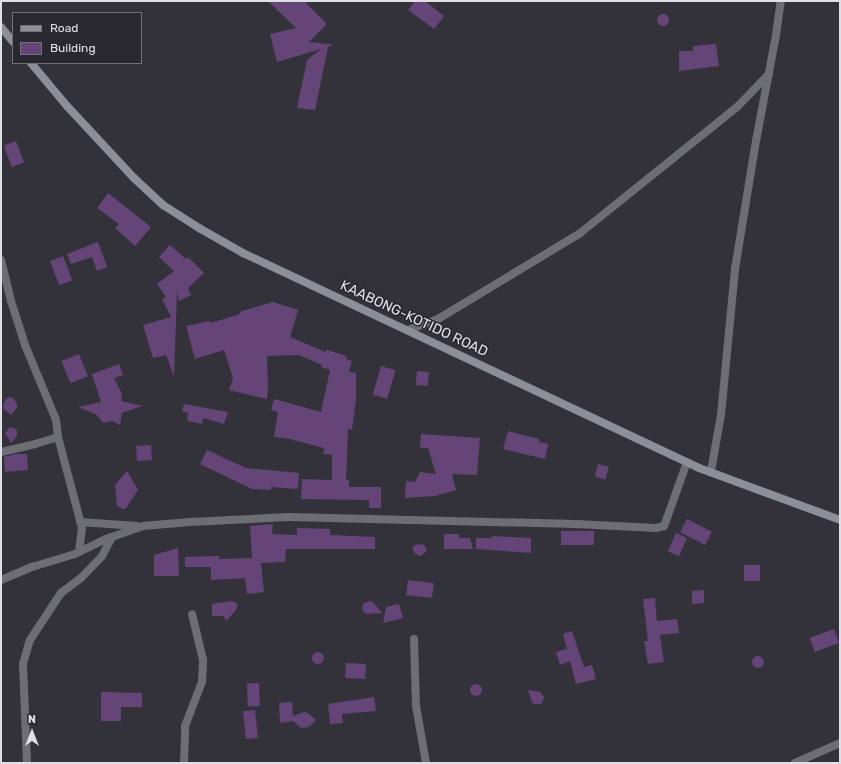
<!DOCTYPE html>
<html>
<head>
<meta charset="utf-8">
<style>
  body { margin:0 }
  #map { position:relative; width:841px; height:764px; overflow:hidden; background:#33323b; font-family:Rubik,sans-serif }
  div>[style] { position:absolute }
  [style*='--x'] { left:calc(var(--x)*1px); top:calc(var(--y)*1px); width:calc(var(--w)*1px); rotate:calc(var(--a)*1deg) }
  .building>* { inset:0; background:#654578; transform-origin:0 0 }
  .round { border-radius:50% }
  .minor>* { height:8px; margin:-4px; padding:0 4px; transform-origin:4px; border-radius:4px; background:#6c6e73 }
  .secondary>* { height:8px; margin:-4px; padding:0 4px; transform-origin:4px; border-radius:4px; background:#8c8f97 }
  span { translate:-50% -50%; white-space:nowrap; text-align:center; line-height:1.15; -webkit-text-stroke:3px #292831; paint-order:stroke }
  .street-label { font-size:14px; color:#e0dfe5 }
  .frame { position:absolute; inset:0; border:2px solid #e0dfe5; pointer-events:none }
  .legend { position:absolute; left:12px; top:12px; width:130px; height:52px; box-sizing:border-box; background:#292831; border:1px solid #727179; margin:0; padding:5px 7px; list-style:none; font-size:12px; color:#e0dfe5 }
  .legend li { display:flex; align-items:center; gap:8px; height:20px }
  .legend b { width:20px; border:1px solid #727179 }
  .north { position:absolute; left:12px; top:712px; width:40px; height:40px; -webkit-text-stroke:3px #292831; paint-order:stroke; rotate:0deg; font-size:11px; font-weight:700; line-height:16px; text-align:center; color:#e0dfe5 }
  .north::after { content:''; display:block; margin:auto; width:14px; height:18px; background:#e0dfe5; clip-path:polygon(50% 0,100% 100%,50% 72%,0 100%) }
</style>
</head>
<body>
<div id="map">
  <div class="building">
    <i style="clip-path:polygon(268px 1px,304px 1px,327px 24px,309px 42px,327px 44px,329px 43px,328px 44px,333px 45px,328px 47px,315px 110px,297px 108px,307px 60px,321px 49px,277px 62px,270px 34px,296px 28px)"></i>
    <i style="clip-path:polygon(415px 1px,425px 1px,444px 16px,434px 29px,408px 10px)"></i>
    <i class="round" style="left:657px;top:14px;width:12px;height:12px"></i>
    <i style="clip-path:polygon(716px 44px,719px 66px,679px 71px,679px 51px,693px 51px,693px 46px)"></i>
    <i style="left:16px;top:141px;width:23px;height:13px;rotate:70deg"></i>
    <i style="clip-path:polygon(108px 193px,151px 227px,135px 246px,115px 228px,119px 224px,97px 208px)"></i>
    <i style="clip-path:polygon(98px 242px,107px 267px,97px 271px,92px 257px,71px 264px,67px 254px)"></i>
    <i style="clip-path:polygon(170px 245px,186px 259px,188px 257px,204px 273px,188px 288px,191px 295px,179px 301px,177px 292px,174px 376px,166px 355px,153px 358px,143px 325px,171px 317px,162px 299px,166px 297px,157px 284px,174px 271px,159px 257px)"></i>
    <i style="left:63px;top:256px;width:26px;height:14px;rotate:69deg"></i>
    <i style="clip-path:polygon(273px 302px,298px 310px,290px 337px,325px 352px,327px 350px,347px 356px,346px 359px,352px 361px,349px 372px,356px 373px,356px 400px,352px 430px,348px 429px,346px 480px,349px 480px,349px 487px,381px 487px,381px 508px,369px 508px,369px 500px,301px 499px,302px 479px,332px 480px,332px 455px,323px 454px,324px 448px,290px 439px,274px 437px,278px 412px,271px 410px,274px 399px,321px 412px,330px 370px,321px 367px,322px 365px,299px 355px,267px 356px,268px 388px,267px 399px,229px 390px,233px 378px,224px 350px,195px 359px,186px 326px,210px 321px,211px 323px,240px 314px,239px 312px)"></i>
    <i style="left:79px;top:354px;width:24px;height:19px;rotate:68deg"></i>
    <i style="clip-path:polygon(119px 364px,123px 375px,114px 378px,122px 394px,121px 401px,142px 406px,122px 413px,120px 425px,112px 421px,103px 423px,97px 415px,78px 407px,101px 402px,92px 374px)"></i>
    <i style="left:381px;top:366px;width:15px;height:30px;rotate:16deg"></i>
    <i style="left:417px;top:371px;width:12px;height:14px;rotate:5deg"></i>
    <i style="clip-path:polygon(9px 397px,13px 398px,17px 404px,17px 408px,11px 415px,4px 409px,3px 405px,6px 399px)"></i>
    <i style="clip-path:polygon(184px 404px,228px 412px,224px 424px,203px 418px,202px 424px,187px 421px,188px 413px,182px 411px)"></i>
    <i style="clip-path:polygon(10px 427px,17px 430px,17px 436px,11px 443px,5px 433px)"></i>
    <i style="clip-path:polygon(508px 431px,539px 439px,539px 442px,548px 444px,545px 459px,503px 449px)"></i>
    <i style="clip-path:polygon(421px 434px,480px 438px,477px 475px,452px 474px,456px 490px,435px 496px,405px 498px,406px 481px,415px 482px,420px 472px,436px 474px,428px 448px,420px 448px)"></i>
    <i style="left:151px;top:445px;width:15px;height:15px;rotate:86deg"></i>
    <i style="clip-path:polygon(207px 450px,246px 468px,299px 473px,298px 489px,271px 487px,271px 490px,252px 489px,200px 464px)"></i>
    <i style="clip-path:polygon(15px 454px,27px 454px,28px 470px,5px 472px,4px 457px)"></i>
    <i style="left:598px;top:464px;width:11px;height:13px;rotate:15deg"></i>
    <i style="clip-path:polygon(127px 471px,138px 490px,126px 508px,123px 509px,117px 506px,115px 485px)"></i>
    <i style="left:687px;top:519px;width:28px;height:15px;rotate:27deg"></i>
    <i style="clip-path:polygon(273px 524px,272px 534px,297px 535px,297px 528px,330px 529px,330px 535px,375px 537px,375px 549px,286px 549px,285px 562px,261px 563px,264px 592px,247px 594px,245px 578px,211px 580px,211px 567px,185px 567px,185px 557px,219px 556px,219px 559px,252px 558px,250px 526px)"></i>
    <i style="left:561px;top:531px;width:33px;height:14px"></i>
    <i style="left:676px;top:533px;width:12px;height:20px;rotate:24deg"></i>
    <i style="clip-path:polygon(444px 534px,459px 534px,459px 538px,470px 538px,473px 549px,444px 549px)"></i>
    <i style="clip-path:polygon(492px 536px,531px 538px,531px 553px,476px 549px,476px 538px,492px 538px)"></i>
    <i style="clip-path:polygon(418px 544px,424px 545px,427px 550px,421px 556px,415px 554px,412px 547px)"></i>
    <i style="clip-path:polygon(178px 548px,179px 576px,154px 576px,154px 555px)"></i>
    <i style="left:744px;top:565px;width:16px;height:16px"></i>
    <i style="left:408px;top:580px;width:26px;height:15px;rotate:7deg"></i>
    <i style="clip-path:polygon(704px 590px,704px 603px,692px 604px,692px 591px)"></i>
    <i style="clip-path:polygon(655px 598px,657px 621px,677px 619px,679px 633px,660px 635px,664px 662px,648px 664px,644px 641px,648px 641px,643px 599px)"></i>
    <i style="clip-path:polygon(232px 601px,238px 604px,236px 610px,226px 621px,224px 616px,212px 616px,212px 604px)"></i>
    <i style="clip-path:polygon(369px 601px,373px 602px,382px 613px,365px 614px,362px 608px,363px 604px)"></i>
    <i style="clip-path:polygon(399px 604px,403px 618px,383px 623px,386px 607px)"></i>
    <i style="left:834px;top:629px;width:15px;height:26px;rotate:70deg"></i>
    <i style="clip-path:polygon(572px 631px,584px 667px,592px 665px,596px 679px,576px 684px,570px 661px,560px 665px,556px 652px,567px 649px,563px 634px)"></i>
    <i class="round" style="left:312px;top:652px;width:12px;height:12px"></i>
    <i class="round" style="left:752px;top:656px;width:12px;height:12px"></i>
    <i style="left:346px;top:663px;width:20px;height:15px;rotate:3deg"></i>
    <i style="left:259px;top:683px;width:23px;height:12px;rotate:88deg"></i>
    <i class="round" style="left:470px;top:684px;width:12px;height:12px"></i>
    <i style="clip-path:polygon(528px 690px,540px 692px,544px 697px,543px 701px,541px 704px,534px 704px,532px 702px)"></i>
    <i style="clip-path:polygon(101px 692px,142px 693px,142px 707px,121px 707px,121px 721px,101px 721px)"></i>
    <i style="clip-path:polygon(374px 697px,376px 711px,342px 714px,343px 723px,330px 724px,328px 704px)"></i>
    <i style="clip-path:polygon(292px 702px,293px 716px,304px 712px,308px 713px,316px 720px,309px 727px,301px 728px,293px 721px,280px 723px,279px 703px)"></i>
    <i style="left:255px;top:710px;width:28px;height:12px;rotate:84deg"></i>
  </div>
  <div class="minor">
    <i style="--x:1;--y:260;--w:42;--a:76.3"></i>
    <i style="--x:11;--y:301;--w:46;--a:72.3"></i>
    <i style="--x:25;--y:345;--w:81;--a:67.5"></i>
    <i style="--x:56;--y:420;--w:17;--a:83"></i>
    <i style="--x:58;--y:437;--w:94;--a:75.2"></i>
    <i style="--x:82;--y:528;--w:24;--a:97"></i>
    <i style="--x:408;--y:330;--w:32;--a:-20"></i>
    <i style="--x:438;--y:319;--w:165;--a:-31.1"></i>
    <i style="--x:579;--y:234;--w:203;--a:-38.8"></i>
    <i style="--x:737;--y:107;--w:46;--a:-45.9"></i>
    <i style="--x:1;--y:452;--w:35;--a:-13"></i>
    <i style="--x:35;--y:444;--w:24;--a:-17"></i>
    <i style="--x:711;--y:471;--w:57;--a:-79.9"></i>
    <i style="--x:721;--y:415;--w:147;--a:-84.5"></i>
    <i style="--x:735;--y:269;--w:130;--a:-80.7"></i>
    <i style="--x:756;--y:141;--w:108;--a:-79.3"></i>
    <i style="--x:776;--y:35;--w:34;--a:-82"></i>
    <i style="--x:80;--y:522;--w:57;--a:4"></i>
    <i style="--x:1;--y:580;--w:34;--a:-23"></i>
    <i style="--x:32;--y:567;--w:45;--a:-16.8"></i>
    <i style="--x:75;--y:554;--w:34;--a:-26"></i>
    <i style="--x:106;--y:539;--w:39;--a:-19"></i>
    <i style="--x:143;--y:526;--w:47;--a:-4.9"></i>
    <i style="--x:190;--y:522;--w:99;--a:-2.9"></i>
    <i style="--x:289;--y:517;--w:287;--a:1.4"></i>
    <i style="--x:576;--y:524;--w:80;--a:2.9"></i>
    <i style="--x:656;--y:528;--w:8;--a:-14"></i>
    <i style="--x:664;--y:526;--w:9;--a:-69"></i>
    <i style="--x:667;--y:518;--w:59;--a:-70.3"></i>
    <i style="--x:414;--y:639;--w:67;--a:88.3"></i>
    <i style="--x:416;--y:706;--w:58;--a:80"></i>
    <i style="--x:27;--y:763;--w:99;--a:-92.3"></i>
    <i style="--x:23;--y:664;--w:25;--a:-74"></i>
    <i style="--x:30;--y:640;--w:56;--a:-56.6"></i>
    <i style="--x:61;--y:593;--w:25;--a:-37"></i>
    <i style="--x:81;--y:578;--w:30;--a:-46"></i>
    <i style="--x:102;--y:556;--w:21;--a:-62"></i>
    <i style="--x:184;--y:763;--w:37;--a:-88"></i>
    <i style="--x:185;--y:726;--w:47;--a:-68.9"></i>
    <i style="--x:202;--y:682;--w:22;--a:-87"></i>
    <i style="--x:203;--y:660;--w:47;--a:-103.4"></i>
    <i style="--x:795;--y:763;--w:49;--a:-24"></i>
  </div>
  <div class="secondary">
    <i style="--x:1;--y:27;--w:19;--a:51"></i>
    <i style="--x:31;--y:63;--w:56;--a:50.1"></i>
    <i style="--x:67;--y:106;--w:98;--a:47.1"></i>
    <i style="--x:134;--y:178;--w:40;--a:43"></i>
    <i style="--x:163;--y:205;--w:43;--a:32.6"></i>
    <i style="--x:199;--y:228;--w:51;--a:29.6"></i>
    <i style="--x:243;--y:253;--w:504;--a:25.24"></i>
    <i style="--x:699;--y:468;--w:150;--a:20.2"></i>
  </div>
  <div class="street-label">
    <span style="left:414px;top:319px;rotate:25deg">KAABONG-KOTIDO ROAD</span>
  </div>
  <div class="frame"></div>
  <ul class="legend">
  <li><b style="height:5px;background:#8c8f97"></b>Road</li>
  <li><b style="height:11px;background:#654578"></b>Building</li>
  </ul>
  <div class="north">N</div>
</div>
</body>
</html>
